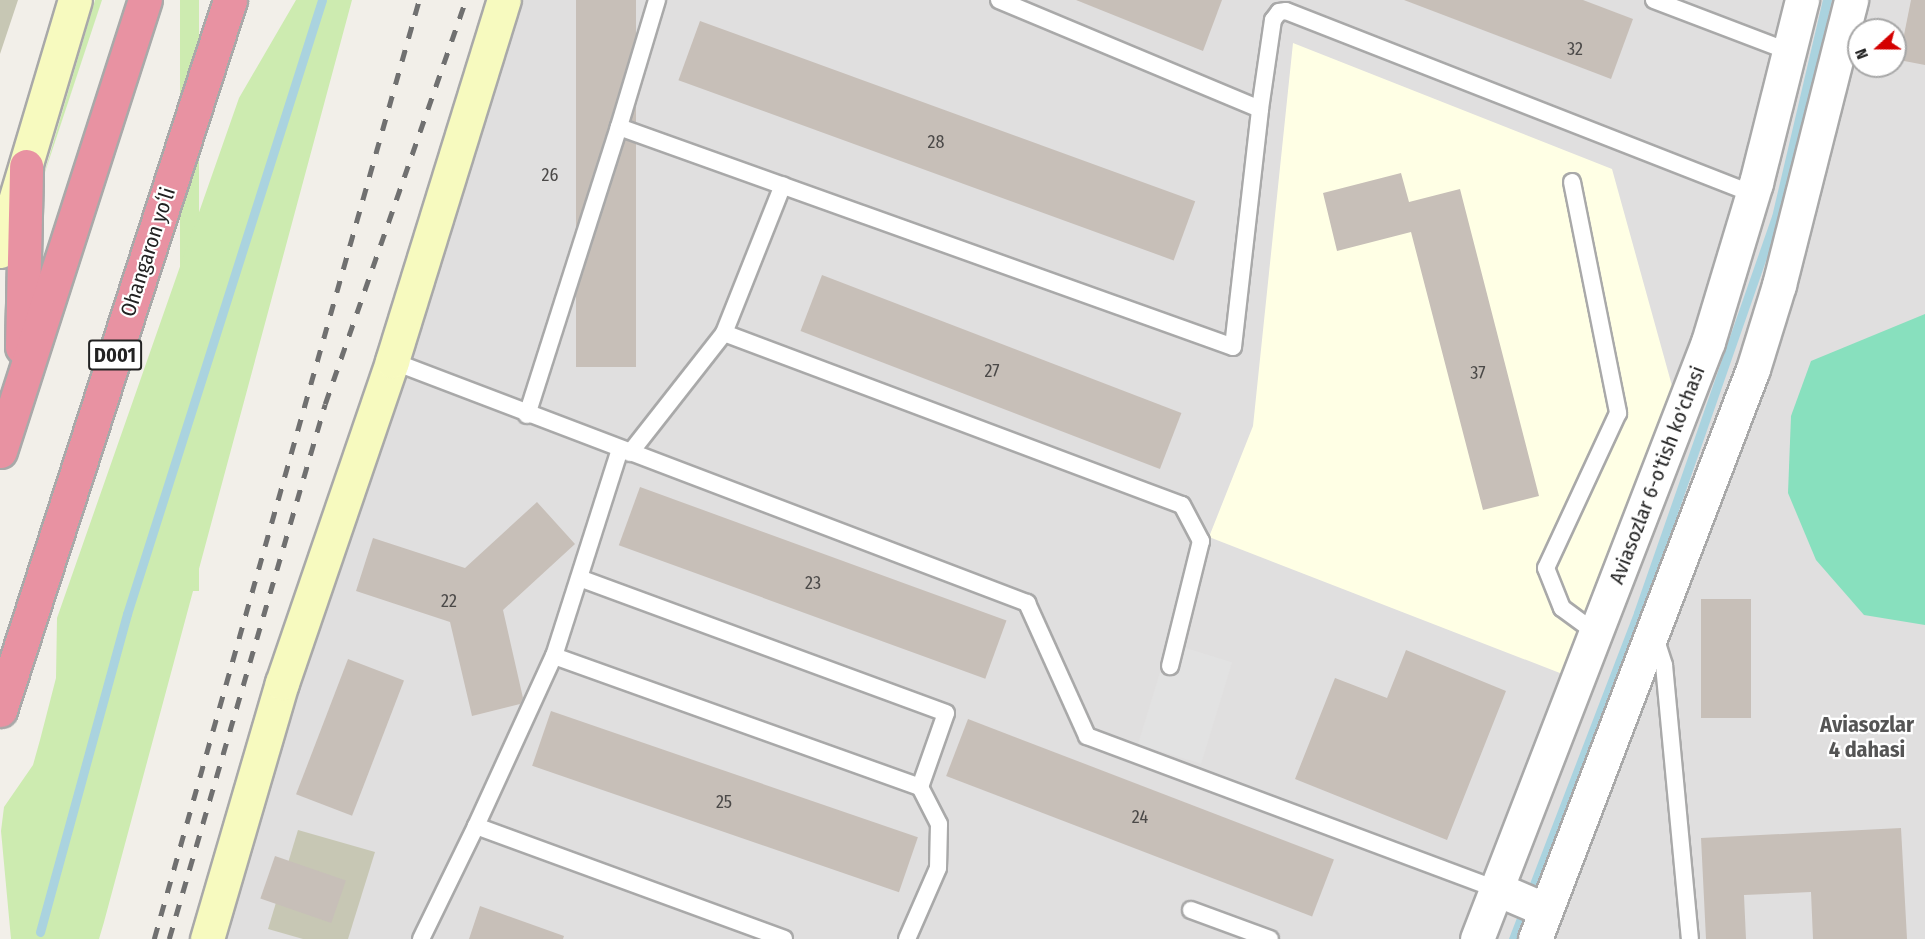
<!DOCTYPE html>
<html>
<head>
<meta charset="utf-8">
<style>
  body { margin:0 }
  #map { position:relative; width:1925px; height:939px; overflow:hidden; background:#f2efe9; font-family:"Fira Sans Condensed",sans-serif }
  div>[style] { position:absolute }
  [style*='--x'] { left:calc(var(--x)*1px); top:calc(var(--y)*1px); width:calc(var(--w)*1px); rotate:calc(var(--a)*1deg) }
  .residential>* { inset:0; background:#e0dfdf }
  .education>* { inset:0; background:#ffffe5 }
  .construction>* { inset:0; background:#c7c7b4 }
  .grass>* { inset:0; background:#cdebb0; transform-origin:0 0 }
  .pitch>* { inset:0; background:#88e0be }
  .parking>* { inset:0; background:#e2e2e2; transform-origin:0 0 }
  .stream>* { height:9px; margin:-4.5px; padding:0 4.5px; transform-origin:4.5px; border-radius:4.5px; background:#aad3df }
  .building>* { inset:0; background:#c7bfb8; transform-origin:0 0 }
  .roads { filter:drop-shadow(2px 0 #a9a9a9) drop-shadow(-2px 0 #a9a9a9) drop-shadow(0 2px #a9a9a9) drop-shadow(0 -2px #a9a9a9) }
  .lane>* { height:16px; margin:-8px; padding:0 8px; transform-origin:8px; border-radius:8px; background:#fff }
  .street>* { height:33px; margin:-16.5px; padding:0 16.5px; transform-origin:16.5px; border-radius:16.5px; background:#fff }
  .secondary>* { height:33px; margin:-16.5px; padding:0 16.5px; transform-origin:16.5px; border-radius:16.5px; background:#f7fabf }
  .highway>* { height:33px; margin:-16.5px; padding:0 16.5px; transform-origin:16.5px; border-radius:16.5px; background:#e892a2 }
  .rail>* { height:4.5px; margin-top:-2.25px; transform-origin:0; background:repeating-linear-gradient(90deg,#707070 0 12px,transparent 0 24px) }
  span { translate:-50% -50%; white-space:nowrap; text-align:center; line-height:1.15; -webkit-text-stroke:4.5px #fff; paint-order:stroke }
  .number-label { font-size:18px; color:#4b4948 }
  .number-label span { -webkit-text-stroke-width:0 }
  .shield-label span { padding:2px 4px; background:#fff; border:2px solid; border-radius:4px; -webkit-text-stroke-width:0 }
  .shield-label { font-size:20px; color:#222; font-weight:700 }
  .street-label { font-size:21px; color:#222 }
  .neighbourhood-label { font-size:22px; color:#555; font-weight:700 }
  .north { position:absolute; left:1847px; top:18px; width:60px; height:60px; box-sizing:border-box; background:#fff; border:2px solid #a7a7a7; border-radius:50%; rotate:249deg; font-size:16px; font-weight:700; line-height:24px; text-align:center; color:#222 }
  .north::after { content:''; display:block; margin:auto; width:21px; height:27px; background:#d40000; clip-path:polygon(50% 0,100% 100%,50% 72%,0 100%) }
</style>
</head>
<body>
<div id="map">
  <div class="residential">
    <i style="clip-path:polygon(evenodd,504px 0,1925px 0,1925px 939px,207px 939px,504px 0,1859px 30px,1895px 30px,1895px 66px,1859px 66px,1859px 30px)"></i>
  </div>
  <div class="education">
    <i style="clip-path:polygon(1293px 43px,1612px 169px,1674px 393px,1565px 675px,1209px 537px,1253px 426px)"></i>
  </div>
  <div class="construction">
    <i style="clip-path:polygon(0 0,18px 0,0 54px)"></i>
    <i style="clip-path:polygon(298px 830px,375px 852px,348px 939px,303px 939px,268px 929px)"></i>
  </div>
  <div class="grass">
    <i style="clip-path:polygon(95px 0,102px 0,42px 181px)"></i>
    <i style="left:180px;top:0;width:19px;height:591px"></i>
    <i style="clip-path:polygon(296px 0,352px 0,104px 922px,99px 939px,11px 939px,1px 831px,4px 807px,33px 765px,40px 740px,56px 678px,57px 618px,239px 98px)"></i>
  </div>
  <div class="pitch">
    <i style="clip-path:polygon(1925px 314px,1925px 625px,1864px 615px,1816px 560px,1788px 493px,1791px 416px,1811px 361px)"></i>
  </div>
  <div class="parking">
    <i style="left:1169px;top:643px;width:66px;height:106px;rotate:17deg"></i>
  </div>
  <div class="stream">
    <i style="--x:40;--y:932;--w:330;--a:-74.7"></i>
    <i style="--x:127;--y:614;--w:644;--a:-72.38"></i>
    <i style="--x:1513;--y:939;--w:349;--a:-69"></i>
    <i style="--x:1638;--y:613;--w:419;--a:-70.8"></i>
    <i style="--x:1776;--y:217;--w:223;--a:-76.8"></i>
  </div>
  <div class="building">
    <i style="left:576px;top:0;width:60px;height:367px"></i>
    <i style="clip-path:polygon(1076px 0,1222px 0,1203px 51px)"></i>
    <i style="clip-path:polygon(1404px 0,1583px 0,1633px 19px,1611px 79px)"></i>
    <i style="clip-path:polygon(1911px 0,1925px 0,1925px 65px,1899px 60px)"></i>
    <i style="left:700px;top:21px;width:527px;height:63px;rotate:20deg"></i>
    <i style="clip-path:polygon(1401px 173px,1409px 202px,1460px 189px,1539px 496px,1483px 510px,1411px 232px,1337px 251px,1323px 193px)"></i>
    <i style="left:822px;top:275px;width:385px;height:60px;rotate:21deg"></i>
    <i style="left:640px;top:487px;width:390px;height:62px;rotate:20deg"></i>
    <i style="clip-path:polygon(537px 502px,575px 544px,503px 610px,523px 698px,520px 704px,472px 716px,450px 622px,356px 591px,373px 538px,465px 568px)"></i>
    <i style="left:1701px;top:599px;width:50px;height:119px"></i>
    <i style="clip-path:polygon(1406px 650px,1506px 691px,1447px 840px,1295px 779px,1335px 678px,1387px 698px)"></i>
    <i style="left:348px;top:659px;width:60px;height:145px;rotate:21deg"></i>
    <i style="left:551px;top:711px;width:388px;height:58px;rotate:19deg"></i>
    <i style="left:968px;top:719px;width:392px;height:61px;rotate:21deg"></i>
    <i style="clip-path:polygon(1901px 828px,1907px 939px,1813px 939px,1811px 892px,1744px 895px,1746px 939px,1706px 939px,1701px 838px)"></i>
    <i style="left:275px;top:856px;width:75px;height:45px;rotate:19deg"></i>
    <i style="clip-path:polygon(480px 906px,564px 936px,563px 939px,469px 939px)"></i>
  </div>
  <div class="roads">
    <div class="lane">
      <i style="--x:657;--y:0;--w:133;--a:106.7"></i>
      <i style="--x:619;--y:127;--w:652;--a:19.71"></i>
      <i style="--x:1233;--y:347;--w:240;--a:-83.5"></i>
      <i style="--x:999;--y:0;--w:283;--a:22.7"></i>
      <i style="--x:1260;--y:109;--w:90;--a:-81.7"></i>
      <i style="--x:1273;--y:20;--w:10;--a:-53"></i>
      <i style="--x:1279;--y:12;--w:7;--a:-8"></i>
      <i style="--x:1286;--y:11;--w:502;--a:21.4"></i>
      <i style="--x:1654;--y:0;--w:146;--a:20.9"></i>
      <i style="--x:1572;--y:182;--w:236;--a:78.7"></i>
      <i style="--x:1618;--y:413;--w:171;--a:114.9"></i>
      <i style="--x:1546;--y:568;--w:43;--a:68.2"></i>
      <i style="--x:1562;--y:608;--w:42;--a:36.3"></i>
      <i style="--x:724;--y:333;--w:489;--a:20.6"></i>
      <i style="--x:1182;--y:505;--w:41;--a:62.2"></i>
      <i style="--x:1201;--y:541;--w:129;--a:103.9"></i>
      <i style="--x:392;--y:361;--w:680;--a:20.86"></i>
      <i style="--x:1027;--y:603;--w:146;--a:65.7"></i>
      <i style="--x:1087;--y:736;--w:438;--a:20.5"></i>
      <i style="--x:527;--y:415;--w:302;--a:-72.3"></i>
      <i style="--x:630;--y:453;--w:152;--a:-51.9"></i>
      <i style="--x:724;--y:333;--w:159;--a:-68.3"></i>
      <i style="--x:1654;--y:634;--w:33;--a:72"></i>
      <i style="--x:1664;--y:665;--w:275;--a:84.6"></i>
      <i style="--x:554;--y:656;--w:389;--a:19.7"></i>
      <i style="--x:920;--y:787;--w:78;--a:-70.6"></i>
      <i style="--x:946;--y:713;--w:390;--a:-159.8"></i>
      <i style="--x:476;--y:826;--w:187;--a:-65.4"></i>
      <i style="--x:554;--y:656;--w:217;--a:-72.3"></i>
      <i style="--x:1191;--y:910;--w:84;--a:20.2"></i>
      <i style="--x:421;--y:939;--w:126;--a:-64"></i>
      <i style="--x:476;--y:826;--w:328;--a:20.1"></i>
      <i style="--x:907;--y:939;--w:77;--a:-66.4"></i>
      <i style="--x:938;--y:868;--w:44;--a:-88.7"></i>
      <i style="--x:939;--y:824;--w:42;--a:-117.2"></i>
    </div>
    <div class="street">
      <i style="--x:1497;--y:889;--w:53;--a:23.2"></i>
      <i style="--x:1477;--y:939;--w:640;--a:-68.85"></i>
      <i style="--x:1708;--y:342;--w:166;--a:-73.2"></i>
      <i style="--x:1756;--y:183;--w:189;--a:-75.9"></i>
      <i style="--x:1535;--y:939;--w:610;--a:-69.07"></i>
      <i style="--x:1753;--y:369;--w:88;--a:-72.8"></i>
      <i style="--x:1779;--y:285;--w:294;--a:-75.8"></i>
    </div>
    <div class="secondary">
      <i style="--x:0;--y:251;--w:262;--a:-73.4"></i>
      <i style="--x:207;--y:939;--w:267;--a:-73.7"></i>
      <i style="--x:282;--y:683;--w:340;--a:-71.1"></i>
      <i style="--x:392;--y:361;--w:378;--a:-72.8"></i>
    </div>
    <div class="highway">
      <i style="--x:22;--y:347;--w:181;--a:-88.7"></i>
      <i style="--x:0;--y:451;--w:474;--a:-72.2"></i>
      <i style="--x:0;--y:710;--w:746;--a:-72.05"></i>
    </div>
  </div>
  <div class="rail">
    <i style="--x:154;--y:939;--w:976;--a:-74.24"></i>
    <i style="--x:169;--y:939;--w:557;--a:-73.74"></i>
    <i style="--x:325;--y:404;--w:428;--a:-70.8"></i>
  </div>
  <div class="number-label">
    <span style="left:1575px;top:49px">32</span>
    <span style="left:936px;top:142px">28</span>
    <span style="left:550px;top:175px">26</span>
    <span style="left:992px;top:371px">27</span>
    <span style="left:1478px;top:373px">37</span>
    <span style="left:813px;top:583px">23</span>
    <span style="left:449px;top:601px">22</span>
    <span style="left:724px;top:802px">25</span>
    <span style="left:1140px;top:817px">24</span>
  </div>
  <div class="shield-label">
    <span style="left:115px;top:355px">D001</span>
  </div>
  <div class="street-label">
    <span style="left:148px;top:252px;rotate:-72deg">Ohangaron yoʻli</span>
    <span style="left:1657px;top:475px;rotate:-69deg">Aviasozlar 6-o'tish ko'chasi</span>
  </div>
  <div class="neighbourhood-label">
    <span style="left:1867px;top:737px">Aviasozlar<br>4 dahasi</span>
  </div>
  <div class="north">N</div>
</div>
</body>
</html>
